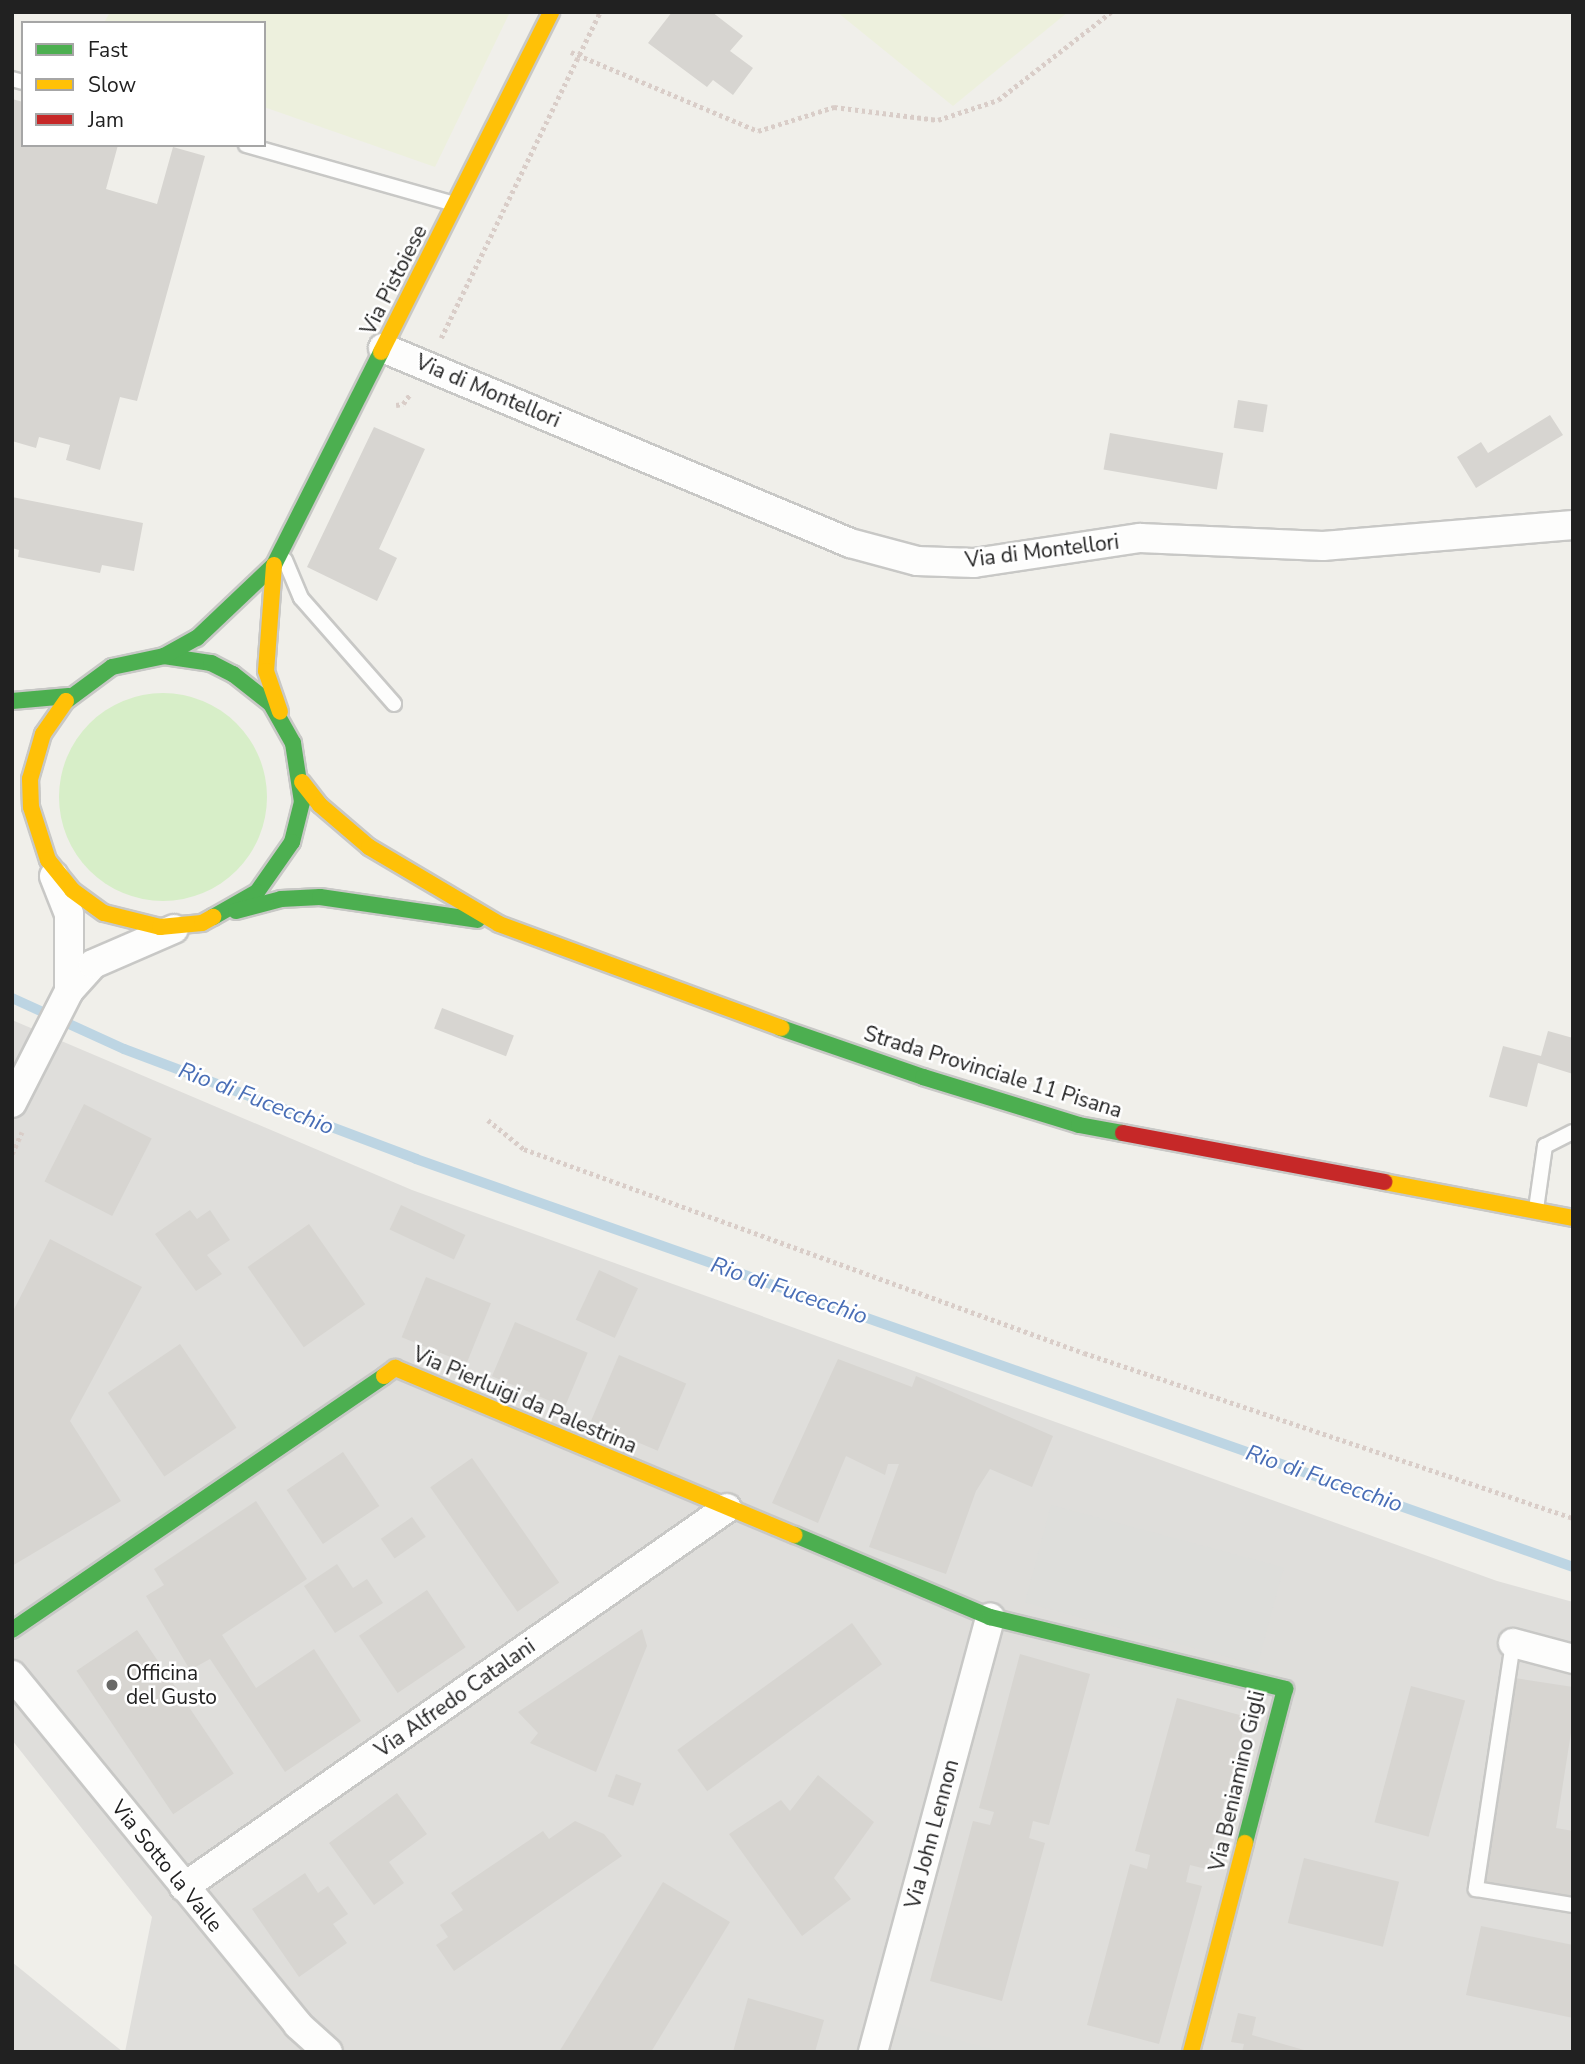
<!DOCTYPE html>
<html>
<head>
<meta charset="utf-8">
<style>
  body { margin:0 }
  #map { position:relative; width:1585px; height:2064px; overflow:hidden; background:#f0efea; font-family:"Nunito Sans",sans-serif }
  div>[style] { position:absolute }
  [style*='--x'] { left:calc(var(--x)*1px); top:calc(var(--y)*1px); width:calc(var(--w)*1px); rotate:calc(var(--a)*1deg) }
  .residential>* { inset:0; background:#dfdedb }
  .farmland>* { inset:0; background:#edf0dd }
  .grass>* { inset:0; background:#d7eec8 }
  .round { border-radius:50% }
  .parking>* { inset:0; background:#dededb; transform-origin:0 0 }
  .stream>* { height:10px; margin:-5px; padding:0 5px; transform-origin:5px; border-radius:5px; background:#bdd5e3 }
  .building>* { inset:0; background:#d7d5d1; transform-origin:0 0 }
  .path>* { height:4.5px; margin-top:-2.25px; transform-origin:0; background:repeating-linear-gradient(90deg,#d9cdc8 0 3.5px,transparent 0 7px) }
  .roads { filter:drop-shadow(2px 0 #c8c8c6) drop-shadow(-2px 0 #c8c8c6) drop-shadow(0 2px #c8c8c6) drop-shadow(0 -2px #c8c8c6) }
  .lane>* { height:14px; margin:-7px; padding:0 7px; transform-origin:7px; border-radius:7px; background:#fdfdfc }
  .street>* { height:28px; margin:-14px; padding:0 14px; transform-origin:14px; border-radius:14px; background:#fdfdfc }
  .fast>* { height:16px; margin:-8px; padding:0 8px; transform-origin:8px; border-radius:8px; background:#4caf50 }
  .slow>* { height:16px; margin:-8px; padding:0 8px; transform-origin:8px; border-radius:8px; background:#ffc107 }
  .jam>* { height:16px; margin:-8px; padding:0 8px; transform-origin:8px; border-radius:8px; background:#c62828 }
  .dots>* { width:19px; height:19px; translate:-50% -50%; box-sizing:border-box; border:4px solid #fff; border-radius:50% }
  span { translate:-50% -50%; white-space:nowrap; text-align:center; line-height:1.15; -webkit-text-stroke:5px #fff; paint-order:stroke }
  .street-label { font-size:21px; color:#212121 }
  .poi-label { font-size:21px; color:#212121 }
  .left { translate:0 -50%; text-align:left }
  .water-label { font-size:23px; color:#496eb6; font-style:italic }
  .frame { position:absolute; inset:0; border:14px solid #212121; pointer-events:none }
  .legend { position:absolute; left:21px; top:21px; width:245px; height:126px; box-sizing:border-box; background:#fff; border:2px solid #a6a6a6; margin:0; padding:9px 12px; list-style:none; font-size:21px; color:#212121 }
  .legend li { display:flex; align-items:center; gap:14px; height:35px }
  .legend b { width:35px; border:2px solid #a6a6a6 }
</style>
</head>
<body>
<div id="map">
  <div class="residential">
    <i style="clip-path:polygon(12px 1020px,412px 1190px,1497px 1581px,1573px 1602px,1573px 2052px,125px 2052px,152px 1917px,12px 1740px)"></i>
    <i style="clip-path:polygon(12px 1962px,123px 2052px,12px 2052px)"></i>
  </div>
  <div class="farmland">
    <i style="clip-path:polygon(110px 12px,510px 12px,435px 167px,264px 107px,264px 23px,104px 23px)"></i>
    <i style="clip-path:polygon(837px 12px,1068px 12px,953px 106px)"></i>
  </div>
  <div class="grass">
    <i class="round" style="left:59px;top:693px;width:208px;height:208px"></i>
  </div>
  <div class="parking">
    <i style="left:1051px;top:1505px;width:241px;height:101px;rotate:15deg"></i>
    <i style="clip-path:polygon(898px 2024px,1003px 2052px,891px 2052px)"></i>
  </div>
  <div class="stream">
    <i style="--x:12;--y:998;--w:123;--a:24.5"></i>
    <i style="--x:124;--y:1049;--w:312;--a:20.6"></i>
    <i style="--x:416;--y:1159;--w:1227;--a:19.42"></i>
  </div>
  <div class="building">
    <i style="clip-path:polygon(672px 12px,712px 12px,743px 36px,730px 51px,753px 68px,733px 95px,713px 80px,707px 87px,648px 43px)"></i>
    <i style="clip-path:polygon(12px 99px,23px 102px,23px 145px,118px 145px,106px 189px,157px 204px,173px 147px,205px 156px,137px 401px,120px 397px,100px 470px,66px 460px,70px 445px,39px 437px,36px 448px,12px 441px)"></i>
    <i style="left:1238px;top:400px;width:30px;height:28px;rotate:9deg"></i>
    <i style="clip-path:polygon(1550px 415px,1563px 435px,1476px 488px,1457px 457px,1481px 442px,1488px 453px)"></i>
    <i style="clip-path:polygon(374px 427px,425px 449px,379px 549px,397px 558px,377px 601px,307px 567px)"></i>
    <i style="left:1110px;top:433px;width:115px;height:37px;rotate:10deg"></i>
    <i style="clip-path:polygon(12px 497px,143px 523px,134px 571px,102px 565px,100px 573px,18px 557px,19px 550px,12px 548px)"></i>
    <i style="left:442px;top:1008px;width:77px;height:22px;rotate:21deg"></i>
    <i style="clip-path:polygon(1548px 1031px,1573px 1038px,1573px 1074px,1538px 1063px,1527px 1107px,1489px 1097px,1503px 1046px,1541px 1056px)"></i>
    <i style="left:84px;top:1104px;width:76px;height:87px;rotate:27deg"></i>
    <i style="left:401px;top:1205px;width:71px;height:27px;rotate:25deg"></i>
    <i style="clip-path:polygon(190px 1210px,197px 1219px,210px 1210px,230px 1240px,207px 1255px,222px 1274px,196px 1291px,155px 1234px)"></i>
    <i style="left:309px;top:1224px;width:98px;height:75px;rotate:55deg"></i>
    <i style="clip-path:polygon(50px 1239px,142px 1287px,70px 1421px,121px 1501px,12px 1566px,12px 1313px)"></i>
    <i style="left:599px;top:1270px;width:43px;height:55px;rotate:25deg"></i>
    <i style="left:426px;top:1277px;width:70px;height:65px;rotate:22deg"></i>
    <i style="left:515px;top:1322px;width:79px;height:59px;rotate:23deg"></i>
    <i style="left:180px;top:1344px;width:101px;height:87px;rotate:56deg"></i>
    <i style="left:619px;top:1355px;width:73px;height:73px;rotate:23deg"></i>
    <i style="clip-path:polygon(838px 1359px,912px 1387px,916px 1376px,1053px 1436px,1032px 1487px,990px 1469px,976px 1491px,946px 1574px,869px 1547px,899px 1464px,888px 1464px,885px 1475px,846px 1456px,818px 1523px,772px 1503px)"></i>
    <i style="left:343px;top:1452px;width:65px;height:68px;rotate:56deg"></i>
    <i style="left:472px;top:1458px;width:152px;height:51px;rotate:55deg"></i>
    <i style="clip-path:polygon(256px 1501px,307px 1579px,222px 1635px,256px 1688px,314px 1649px,361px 1721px,285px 1772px,210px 1659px,190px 1670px,146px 1596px,164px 1585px,154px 1569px)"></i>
    <i style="left:412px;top:1517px;width:24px;height:38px;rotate:55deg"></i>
    <i style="clip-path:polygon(337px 1564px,353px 1588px,367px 1579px,383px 1603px,335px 1633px,304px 1586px)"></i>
    <i style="left:427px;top:1590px;width:69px;height:82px;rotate:56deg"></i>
    <i style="left:852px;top:1623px;width:51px;height:216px;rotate:54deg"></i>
    <i style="clip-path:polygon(642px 1629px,647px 1646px,596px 1772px,530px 1743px,538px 1733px,518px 1712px)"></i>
    <i style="left:137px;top:1630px;width:173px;height:73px;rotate:56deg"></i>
    <i style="clip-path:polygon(1020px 1654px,1090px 1674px,1049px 1825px,1033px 1821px,1029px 1838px,1045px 1843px,1002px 2001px,930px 1981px,973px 1821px,990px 1825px,994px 1812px,979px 1808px)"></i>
    <i style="clip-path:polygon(1515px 1678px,1573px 1687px,1573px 1720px,1556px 1828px,1573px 1831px,1573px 1899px,1482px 1884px)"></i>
    <i style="left:1411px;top:1686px;width:56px;height:141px;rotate:15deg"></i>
    <i style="clip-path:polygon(1177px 1698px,1247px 1717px,1206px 1869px,1190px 1865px,1186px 1882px,1202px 1886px,1159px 2044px,1087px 2025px,1130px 1864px,1147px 1869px,1150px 1855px,1135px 1851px)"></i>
    <i style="left:616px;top:1774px;width:27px;height:24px;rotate:20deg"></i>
    <i style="clip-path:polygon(818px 1775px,874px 1822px,834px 1878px,851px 1899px,802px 1936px,729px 1834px,781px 1800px,790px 1811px)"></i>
    <i style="clip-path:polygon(397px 1793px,427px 1834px,389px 1862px,404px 1883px,374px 1905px,329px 1843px)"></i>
    <i style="clip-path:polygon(575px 1821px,604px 1834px,622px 1856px,454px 1971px,436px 1945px,448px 1937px,440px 1925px,463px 1910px,451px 1893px,543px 1831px,549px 1839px)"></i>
    <i style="left:1304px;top:1858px;width:98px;height:67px;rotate:14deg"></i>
    <i style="clip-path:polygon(305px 1873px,318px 1893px,328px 1886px,348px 1914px,333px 1924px,347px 1943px,299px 1977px,252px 1909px)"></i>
    <i style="clip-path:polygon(663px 1882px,730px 1922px,651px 2052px,559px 2052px)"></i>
    <i style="clip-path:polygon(1481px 1926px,1573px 1945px,1573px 2018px,1466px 1995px)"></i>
    <i style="clip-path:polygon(748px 1998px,824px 2020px,815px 2052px,733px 2052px)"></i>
    <i style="clip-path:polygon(1238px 2013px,1256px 2017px,1252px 2035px,1311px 2052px,1242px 2052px,1244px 2044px,1231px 2042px)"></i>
  </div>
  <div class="path">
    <i style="--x:571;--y:52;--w:203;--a:22.9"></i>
    <i style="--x:758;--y:131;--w:80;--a:-17.5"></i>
    <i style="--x:834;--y:107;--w:105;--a:7.1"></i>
    <i style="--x:938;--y:120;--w:63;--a:-18.4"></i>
    <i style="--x:998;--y:100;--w:143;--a:-37.9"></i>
    <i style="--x:441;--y:338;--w:363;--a:-64"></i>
    <i style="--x:396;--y:405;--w:7;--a:-8"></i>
    <i style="--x:403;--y:404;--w:12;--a:-55"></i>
    <i style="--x:488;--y:1120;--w:46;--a:38.9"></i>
    <i style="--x:524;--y:1149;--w:596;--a:20.02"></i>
    <i style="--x:1084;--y:1353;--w:516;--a:18.65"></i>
    <i style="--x:12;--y:1154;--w:24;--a:-66"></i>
  </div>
  <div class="roads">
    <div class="lane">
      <i style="--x:12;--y:79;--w:11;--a:15"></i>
      <i style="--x:246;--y:145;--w:216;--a:15.8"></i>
      <i style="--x:285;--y:560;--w:41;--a:67.2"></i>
      <i style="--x:301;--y:598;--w:141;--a:48.7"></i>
      <i style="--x:1536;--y:1209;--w:64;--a:-81.9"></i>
      <i style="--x:1545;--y:1146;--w:31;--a:-27"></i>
      <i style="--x:1513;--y:1643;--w:249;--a:98.6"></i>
      <i style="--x:1476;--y:1889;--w:98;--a:9.4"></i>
    </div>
    <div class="street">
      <i style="--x:383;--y:348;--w:506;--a:22.66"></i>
      <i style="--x:850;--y:543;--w:69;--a:15"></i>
      <i style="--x:917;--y:561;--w:57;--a:2"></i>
      <i style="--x:974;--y:563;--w:168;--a:-8.6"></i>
      <i style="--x:1140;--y:538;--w:183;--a:2.5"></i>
      <i style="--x:1323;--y:546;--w:251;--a:-4.8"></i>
      <i style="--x:54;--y:876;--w:41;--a:68.5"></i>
      <i style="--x:69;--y:914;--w:77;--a:90"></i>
      <i style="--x:12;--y:1103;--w:126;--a:-63"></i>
      <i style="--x:69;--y:991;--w:36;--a:-48"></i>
      <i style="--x:93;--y:964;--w:88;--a:-23.4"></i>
      <i style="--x:1513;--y:1643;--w:62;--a:14.9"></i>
      <i style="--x:12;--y:1675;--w:452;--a:50.7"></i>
      <i style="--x:298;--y:2025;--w:40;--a:42"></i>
      <i style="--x:184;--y:1887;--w:662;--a:-34.91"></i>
      <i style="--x:873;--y:2052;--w:450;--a:-74.9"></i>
    </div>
    <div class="fast">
      <i style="--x:164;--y:656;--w:48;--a:8.5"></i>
      <i style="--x:211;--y:663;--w:25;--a:27"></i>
      <i style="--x:233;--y:674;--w:48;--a:38.3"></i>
      <i style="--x:271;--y:704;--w:45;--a:60.6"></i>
      <i style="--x:293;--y:743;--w:60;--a:81.3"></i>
      <i style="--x:302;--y:802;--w:41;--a:104"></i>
      <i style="--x:292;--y:842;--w:61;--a:125"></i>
      <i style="--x:257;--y:892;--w:51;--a:150.4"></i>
      <i style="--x:12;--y:701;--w:57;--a:-5"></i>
      <i style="--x:66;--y:701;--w:57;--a:-36.5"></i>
      <i style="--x:112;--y:667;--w:53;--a:-11.9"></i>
      <i style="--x:164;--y:656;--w:38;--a:-29"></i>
      <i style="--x:197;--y:638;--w:106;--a:-43.5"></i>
      <i style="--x:274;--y:565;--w:238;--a:-63.3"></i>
      <i style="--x:236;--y:911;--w:47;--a:-14.9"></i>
      <i style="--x:281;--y:899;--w:39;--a:-3"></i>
      <i style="--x:320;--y:897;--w:159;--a:8.3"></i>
      <i style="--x:781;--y:1028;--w:150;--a:19"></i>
      <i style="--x:923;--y:1077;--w:163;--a:17.1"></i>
      <i style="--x:1079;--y:1125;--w:45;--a:10.3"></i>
      <i style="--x:795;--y:1535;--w:212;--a:22.8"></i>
      <i style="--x:990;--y:1617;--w:304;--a:13.7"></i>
      <i style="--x:1285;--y:1689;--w:159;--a:104.6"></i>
      <i style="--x:12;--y:1630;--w:450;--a:-34.3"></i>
    </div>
    <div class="slow">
      <i style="--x:381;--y:352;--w:380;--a:-63.4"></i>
      <i style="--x:274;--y:565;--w:106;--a:94.3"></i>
      <i style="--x:266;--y:671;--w:43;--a:71.1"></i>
      <i style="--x:66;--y:701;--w:40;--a:124.9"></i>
      <i style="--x:43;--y:734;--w:47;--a:106.1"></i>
      <i style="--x:30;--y:779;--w:28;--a:88"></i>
      <i style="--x:31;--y:807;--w:56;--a:72.2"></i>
      <i style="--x:48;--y:860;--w:38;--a:51"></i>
      <i style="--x:72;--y:890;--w:39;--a:36"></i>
      <i style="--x:104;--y:913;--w:58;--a:14"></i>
      <i style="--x:160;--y:927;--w:42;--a:-5.4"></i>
      <i style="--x:202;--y:923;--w:13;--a:-29"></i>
      <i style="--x:302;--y:782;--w:29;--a:52"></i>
      <i style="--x:320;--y:805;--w:65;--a:40.6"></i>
      <i style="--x:369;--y:847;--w:151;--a:30.6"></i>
      <i style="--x:499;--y:924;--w:301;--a:20.2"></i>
      <i style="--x:1384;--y:1182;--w:192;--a:10.8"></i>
      <i style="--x:384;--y:1376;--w:14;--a:-36"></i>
      <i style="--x:395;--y:1368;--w:433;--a:22.7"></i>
      <i style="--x:1191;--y:2052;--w:216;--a:-75.5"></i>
    </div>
    <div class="jam">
      <i style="--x:1123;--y:1133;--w:266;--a:10.6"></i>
    </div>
  </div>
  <div class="dots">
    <i style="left:112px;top:1685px;background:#696967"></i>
  </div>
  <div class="street-label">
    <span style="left:394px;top:280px;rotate:-63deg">Via Pistoiese</span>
    <span style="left:488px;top:391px;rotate:23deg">Via di Montellori</span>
    <span style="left:1042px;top:551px;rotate:-7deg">Via di Montellori</span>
    <span style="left:993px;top:1072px;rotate:17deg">Strada Provinciale 11 Pisana</span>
    <span style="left:525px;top:1400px;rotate:23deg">Via Pierluigi da Palestrina</span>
    <span style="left:455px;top:1698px;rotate:-35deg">Via Alfredo Catalani</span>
    <span style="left:1237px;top:1781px;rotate:-77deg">Via Beniamino Gigli</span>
    <span style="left:932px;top:1834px;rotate:-75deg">Via John Lennon</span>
    <span style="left:167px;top:1866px;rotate:51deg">Via Sotto la Valle</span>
  </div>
  <div class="poi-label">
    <span class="left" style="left:126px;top:1685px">Officina<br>del Gusto</span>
  </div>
  <div class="water-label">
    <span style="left:256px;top:1099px;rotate:21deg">Rio di Fucecchio</span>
    <span style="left:789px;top:1291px;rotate:19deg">Rio di Fucecchio</span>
    <span style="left:1324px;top:1479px;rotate:19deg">Rio di Fucecchio</span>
  </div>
  <div class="frame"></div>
  <ul class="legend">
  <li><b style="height:9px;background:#4caf50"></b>Fast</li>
  <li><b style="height:9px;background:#ffc107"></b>Slow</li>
  <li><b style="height:9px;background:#c62828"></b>Jam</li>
  </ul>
</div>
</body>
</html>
